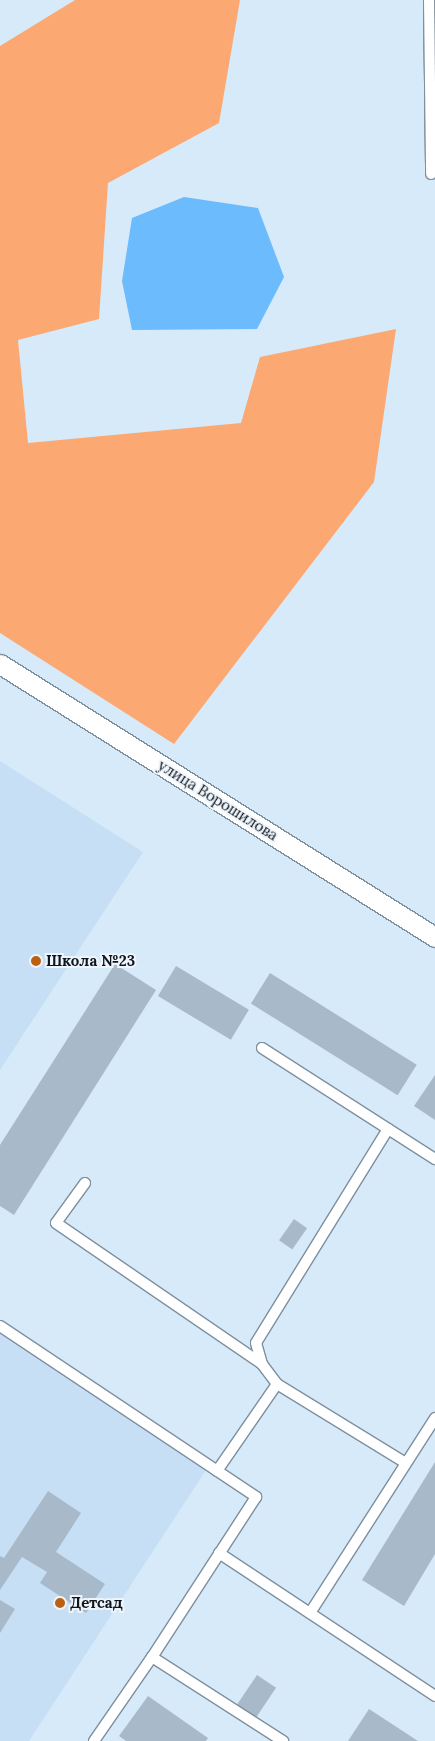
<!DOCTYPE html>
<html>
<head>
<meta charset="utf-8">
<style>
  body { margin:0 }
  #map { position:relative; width:435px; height:1741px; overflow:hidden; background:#d7eafa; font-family:Lora,serif }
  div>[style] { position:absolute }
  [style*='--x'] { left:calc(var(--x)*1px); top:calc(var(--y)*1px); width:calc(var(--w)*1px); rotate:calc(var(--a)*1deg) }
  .built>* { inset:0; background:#c6dff5 }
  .green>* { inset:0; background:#fca873 }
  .water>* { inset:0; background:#6cbbfd }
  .building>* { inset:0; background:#a8baca; transform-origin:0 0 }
  .roads { filter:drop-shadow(1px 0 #7e8f9e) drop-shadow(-1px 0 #7e8f9e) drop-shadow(0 1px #7e8f9e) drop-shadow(0 -1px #7e8f9e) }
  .service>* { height:10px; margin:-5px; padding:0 5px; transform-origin:5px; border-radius:5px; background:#fff }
  .minor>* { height:19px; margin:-9.5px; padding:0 9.5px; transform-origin:9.5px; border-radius:9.5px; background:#fff }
  .dots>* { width:14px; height:14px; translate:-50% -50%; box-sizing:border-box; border:2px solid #eef5fc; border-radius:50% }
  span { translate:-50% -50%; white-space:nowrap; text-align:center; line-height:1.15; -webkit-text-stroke:4px #eef5fc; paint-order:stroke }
  .street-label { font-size:15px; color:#0f151b }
  .poi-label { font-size:15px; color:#0f151b; font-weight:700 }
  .left { translate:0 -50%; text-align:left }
</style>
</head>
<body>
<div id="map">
  <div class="built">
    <i style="clip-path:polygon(0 761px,143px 852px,0 1070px)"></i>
    <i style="clip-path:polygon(0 1334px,210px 1464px,29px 1741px,0 1741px)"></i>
  </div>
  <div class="green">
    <i style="clip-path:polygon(75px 0,240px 0,219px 123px,108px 183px,99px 319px,18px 340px,28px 443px,241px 423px,260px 357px,396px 329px,374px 482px,174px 744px,0 633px,0 46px)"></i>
  </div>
  <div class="water">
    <i style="clip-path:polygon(184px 197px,258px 208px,284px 277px,257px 329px,132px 330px,122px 281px,132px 218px)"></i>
  </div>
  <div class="building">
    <i style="clip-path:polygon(115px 964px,156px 990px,14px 1215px,0 1206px,0 1145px)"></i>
    <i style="left:176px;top:966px;width:85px;height:35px;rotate:31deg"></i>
    <i style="left:270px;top:973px;width:173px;height:36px;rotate:32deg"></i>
    <i style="clip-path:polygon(435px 1075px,435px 1120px,414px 1106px)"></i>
    <i style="left:294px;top:1219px;width:16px;height:26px;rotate:35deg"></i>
    <i style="clip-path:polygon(435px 1462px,435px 1554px,404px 1606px,362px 1580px)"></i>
    <i style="clip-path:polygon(48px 1491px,81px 1513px,56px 1552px,105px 1584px,86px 1613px,40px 1583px,47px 1572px,22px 1557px,0 1590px,0 1556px,4px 1558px)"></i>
    <i style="clip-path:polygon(0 1600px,15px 1609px,0 1633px)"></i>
    <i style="left:257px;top:1675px;width:23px;height:36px;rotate:34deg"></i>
    <i style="clip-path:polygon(148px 1696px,208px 1738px,206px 1741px,126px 1741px,119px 1736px)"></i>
    <i style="clip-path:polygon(369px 1709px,418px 1741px,348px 1741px)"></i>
  </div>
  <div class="roads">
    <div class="service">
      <i style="--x:429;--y:0;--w:174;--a:89.3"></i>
      <i style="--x:262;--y:1048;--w:206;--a:32.7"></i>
      <i style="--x:388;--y:1129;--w:251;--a:121.7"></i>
      <i style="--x:256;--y:1343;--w:22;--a:74"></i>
      <i style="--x:262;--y:1364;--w:25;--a:53"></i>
      <i style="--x:277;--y:1384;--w:151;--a:31.5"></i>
      <i style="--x:85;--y:1183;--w:49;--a:125.9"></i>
      <i style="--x:56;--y:1223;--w:250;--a:34.4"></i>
      <i style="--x:0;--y:1326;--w:308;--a:33.7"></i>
      <i style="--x:256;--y:1497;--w:191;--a:123"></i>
      <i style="--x:217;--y:1471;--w:106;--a:-55.4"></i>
      <i style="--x:219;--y:1553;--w:259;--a:33.5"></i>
      <i style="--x:310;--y:1613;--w:232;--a:-57.3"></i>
      <i style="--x:94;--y:1741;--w:102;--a:-55.4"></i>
      <i style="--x:152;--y:1657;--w:156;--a:32.7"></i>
    </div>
    <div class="minor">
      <i style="--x:0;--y:664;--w:514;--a:32.11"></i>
    </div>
  </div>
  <div class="dots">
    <i style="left:36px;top:961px;background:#bc5f10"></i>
    <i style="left:60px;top:1603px;background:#bc5f10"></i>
  </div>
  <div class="street-label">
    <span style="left:218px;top:800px;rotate:32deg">улица Ворошилова</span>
  </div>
  <div class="poi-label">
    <span class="left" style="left:46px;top:961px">Школа №23</span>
    <span class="left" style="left:70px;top:1603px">Детсад</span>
  </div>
</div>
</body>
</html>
